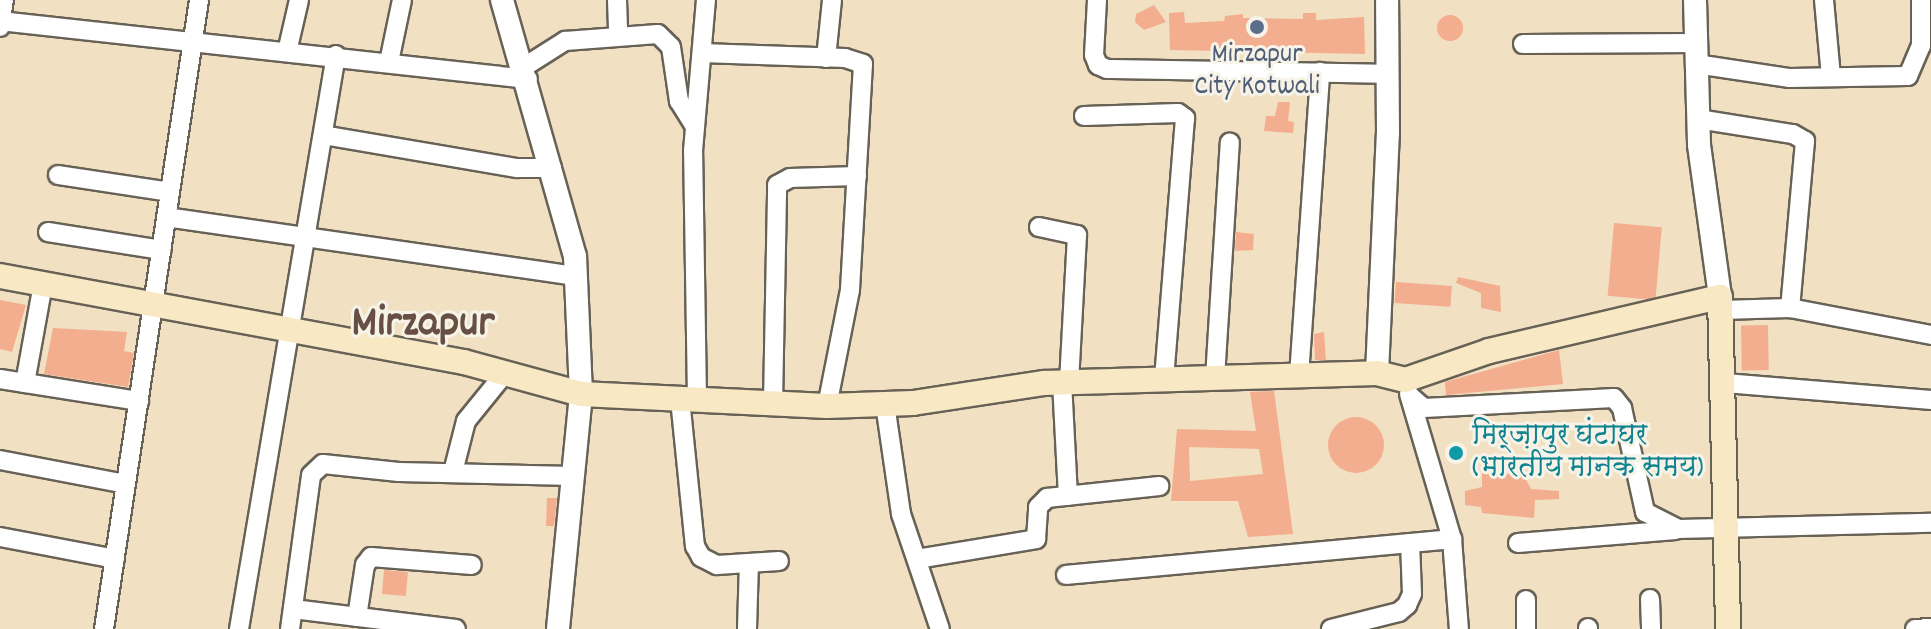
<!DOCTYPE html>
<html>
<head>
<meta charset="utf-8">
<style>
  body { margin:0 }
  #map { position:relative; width:1931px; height:629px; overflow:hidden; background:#f1e0c2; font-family:Dekko,"Playpen Sans Deva",sans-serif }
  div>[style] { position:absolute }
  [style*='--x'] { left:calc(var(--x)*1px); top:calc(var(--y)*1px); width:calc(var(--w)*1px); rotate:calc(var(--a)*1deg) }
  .building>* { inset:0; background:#f3ad8f; transform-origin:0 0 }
  .round { border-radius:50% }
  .roads { filter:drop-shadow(2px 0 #676156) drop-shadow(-2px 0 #676156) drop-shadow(0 2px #676156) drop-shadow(0 -2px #676156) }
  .minor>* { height:18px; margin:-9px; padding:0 9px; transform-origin:9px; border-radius:9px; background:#fff }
  .tertiary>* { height:22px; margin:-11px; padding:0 11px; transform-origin:11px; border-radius:11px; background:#fff }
  .secondary>* { height:24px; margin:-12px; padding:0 12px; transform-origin:12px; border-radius:12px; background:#f8e8c3 }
  .dots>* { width:22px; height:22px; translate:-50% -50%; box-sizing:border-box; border:4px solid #f7f3e8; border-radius:50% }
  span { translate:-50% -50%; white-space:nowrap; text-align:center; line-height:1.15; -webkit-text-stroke:6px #f7f3e8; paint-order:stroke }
  .service-label { font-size:28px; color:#4e5e75 }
  .culture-label { font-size:28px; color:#0d838f }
  .left { translate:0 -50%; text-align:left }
  .town-label { font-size:44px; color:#674f44; font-weight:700 }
</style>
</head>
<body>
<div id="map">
  <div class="building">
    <i style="clip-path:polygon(1154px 5px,1166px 22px,1144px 30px,1135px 22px,1136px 14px)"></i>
    <i style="clip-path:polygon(1184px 12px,1185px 23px,1224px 21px,1225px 16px,1243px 14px,1243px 18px,1303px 19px,1303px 13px,1316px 13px,1316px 20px,1364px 17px,1365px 54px,1170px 50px,1169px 13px)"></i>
    <i class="round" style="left:1437px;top:15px;width:26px;height:26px"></i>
    <i style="clip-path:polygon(1278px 102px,1290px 102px,1288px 121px,1294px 122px,1293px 133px,1264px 131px,1266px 116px,1275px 116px)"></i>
    <i style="left:1614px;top:223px;width:48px;height:73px;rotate:5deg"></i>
    <i style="clip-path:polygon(1236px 232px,1254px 234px,1253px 250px,1235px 251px)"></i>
    <i style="clip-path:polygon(1458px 277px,1500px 286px,1501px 312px,1481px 308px,1481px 293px,1456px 283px)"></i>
    <i style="left:1396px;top:282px;width:56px;height:21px;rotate:4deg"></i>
    <i style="clip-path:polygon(0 300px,26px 305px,12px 352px,0 349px)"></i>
    <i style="left:1768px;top:325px;width:45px;height:27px;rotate:89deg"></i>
    <i style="clip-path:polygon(53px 328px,127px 332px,124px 351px,134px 353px,128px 387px,44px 374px)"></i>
    <i style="clip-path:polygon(1324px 332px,1326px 360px,1315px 360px,1314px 334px)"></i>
    <i style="clip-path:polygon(1559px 350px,1563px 384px,1446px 395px,1445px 382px)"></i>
    <i style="clip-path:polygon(evenodd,1274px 391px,1293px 534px,1248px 537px,1238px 501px,1171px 501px,1177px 429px,1256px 431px,1250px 392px,1274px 391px,1189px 447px,1259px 449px,1263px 474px,1190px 481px,1189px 447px)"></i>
    <i class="round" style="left:1328px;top:417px;width:56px;height:56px"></i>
    <i style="clip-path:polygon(1482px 473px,1523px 474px,1531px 489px,1559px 491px,1559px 499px,1535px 500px,1534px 518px,1482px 513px,1481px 507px,1465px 505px,1465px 491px,1482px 487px)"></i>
    <i style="clip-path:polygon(547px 498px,557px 498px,554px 526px,546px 526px)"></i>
    <i style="left:384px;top:570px;width:24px;height:24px;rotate:5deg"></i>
  </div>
  <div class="roads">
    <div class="minor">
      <i style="--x:617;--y:0;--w:35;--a:88"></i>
      <i style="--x:1097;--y:0;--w:55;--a:93.1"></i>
      <i style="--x:1094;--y:55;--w:11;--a:68"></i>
      <i style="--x:1098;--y:65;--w:10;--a:24"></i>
      <i style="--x:1107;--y:69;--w:281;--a:1"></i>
      <i style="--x:1824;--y:0;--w:77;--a:84.8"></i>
      <i style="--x:0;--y:21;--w:531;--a:6.27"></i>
      <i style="--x:0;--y:27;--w:27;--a:-82"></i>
      <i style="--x:1523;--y:44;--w:172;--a:-0.3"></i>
      <i style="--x:287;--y:52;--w:53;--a:-77"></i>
      <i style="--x:702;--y:53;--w:143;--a:2"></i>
      <i style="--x:845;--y:58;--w:19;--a:18"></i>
      <i style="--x:863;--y:64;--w:226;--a:93.3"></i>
      <i style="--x:850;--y:290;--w:118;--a:101.2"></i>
      <i style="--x:826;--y:58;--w:58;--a:-84.1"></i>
      <i style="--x:389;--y:62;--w:63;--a:-78.2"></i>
      <i style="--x:1696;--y:64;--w:95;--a:8.5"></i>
      <i style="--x:1790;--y:78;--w:118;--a:-1"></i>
      <i style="--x:1908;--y:76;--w:33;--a:-67"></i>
      <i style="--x:1921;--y:46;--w:46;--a:-90"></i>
      <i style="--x:524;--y:67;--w:49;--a:-32.4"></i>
      <i style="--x:565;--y:41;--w:93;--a:-4.3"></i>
      <i style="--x:658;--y:34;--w:18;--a:45"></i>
      <i style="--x:671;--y:47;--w:55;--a:81.6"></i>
      <i style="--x:679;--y:101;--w:28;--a:58"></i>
      <i style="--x:1084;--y:116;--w:94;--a:-1.8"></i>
      <i style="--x:1178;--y:113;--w:9;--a:36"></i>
      <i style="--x:1185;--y:118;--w:262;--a:94.6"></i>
      <i style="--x:1698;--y:119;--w:96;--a:9"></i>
      <i style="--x:1793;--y:134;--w:14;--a:30"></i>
      <i style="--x:1805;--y:141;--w:168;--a:95.1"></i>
      <i style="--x:323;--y:135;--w:197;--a:9.7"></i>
      <i style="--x:517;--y:168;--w:35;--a:0"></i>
      <i style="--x:58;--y:175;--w:113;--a:8.6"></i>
      <i style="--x:166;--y:217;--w:414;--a:8.2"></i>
      <i style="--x:1039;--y:227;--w:39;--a:12"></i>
      <i style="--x:1077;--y:235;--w:147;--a:93.1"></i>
      <i style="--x:48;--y:232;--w:115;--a:9"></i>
      <i style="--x:1721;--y:310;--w:69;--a:-1.7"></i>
      <i style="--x:1790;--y:308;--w:144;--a:10.8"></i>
      <i style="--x:1299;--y:376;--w:305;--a:-86"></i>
      <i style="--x:1215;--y:378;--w:236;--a:-86.4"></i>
      <i style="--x:0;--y:379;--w:141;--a:9"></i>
      <i style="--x:1062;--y:382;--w:114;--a:87"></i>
      <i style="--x:25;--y:383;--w:101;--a:-79.7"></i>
      <i style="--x:1725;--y:383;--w:207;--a:4.7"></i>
      <i style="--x:1409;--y:394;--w:151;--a:73.5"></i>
      <i style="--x:1452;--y:539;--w:90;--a:85.6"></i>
      <i style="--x:1410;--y:396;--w:18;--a:41"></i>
      <i style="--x:1424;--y:408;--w:190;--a:-3"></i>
      <i style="--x:1614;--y:398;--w:13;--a:51"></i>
      <i style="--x:1622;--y:408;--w:107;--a:77.5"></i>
      <i style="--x:1645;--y:512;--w:37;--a:27"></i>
      <i style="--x:1678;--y:529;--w:253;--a:-1.4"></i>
      <i style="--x:680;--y:399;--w:148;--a:84.2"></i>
      <i style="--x:695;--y:546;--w:13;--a:61"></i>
      <i style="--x:701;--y:557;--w:18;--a:27"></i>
      <i style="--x:717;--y:565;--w:62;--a:-3.7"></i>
      <i style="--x:697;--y:400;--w:249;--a:-90.9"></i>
      <i style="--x:693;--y:151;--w:152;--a:-85.1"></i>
      <i style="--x:773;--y:403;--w:218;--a:-88.9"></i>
      <i style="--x:777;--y:185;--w:15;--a:-28"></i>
      <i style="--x:790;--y:178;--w:67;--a:-1.7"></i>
      <i style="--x:885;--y:404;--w:111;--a:81.7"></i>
      <i style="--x:901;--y:514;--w:121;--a:71.3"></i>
      <i style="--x:0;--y:460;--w:128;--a:10.8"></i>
      <i style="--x:453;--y:472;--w:53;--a:-75.7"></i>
      <i style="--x:466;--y:421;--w:62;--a:-50.9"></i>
      <i style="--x:0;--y:537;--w:117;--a:10.8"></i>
      <i style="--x:1518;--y:543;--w:158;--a:-4.7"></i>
      <i style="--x:917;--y:559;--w:121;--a:-9.5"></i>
      <i style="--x:1036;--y:539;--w:32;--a:-86"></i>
      <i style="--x:1038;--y:507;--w:13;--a:-45"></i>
      <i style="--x:1047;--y:498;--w:113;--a:-6.1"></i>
      <i style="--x:1066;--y:575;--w:388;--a:-5.3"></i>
      <i style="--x:1650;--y:599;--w:30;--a:88"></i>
      <i style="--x:293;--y:609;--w:164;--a:7"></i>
      <i style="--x:357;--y:617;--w:53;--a:-81.3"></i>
      <i style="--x:365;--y:565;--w:10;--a:-53"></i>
      <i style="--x:371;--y:557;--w:101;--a:4.5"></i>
      <i style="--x:104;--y:629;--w:636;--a:-81.41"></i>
      <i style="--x:239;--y:629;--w:582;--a:-80.41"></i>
      <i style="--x:290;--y:629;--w:155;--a:-82.2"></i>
      <i style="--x:311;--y:475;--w:16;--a:-43"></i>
      <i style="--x:323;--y:464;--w:76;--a:6"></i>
      <i style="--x:399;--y:472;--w:174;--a:1.3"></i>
      <i style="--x:747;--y:629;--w:66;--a:-88.3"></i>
      <i style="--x:1331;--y:629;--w:70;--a:-14"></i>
      <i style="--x:1399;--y:612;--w:11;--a:-41"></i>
      <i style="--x:1407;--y:605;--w:12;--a:-66"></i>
      <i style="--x:1412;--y:594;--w:51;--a:-92.2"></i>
      <i style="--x:1526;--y:629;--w:29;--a:-90"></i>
      <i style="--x:1588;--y:629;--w:1;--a:-90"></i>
      <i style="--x:1915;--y:629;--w:16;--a:-4"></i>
    </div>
    <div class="tertiary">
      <i style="--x:502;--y:0;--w:266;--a:74.1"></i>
      <i style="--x:575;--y:256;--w:138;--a:87.5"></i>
      <i style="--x:581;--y:394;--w:236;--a:95.6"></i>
      <i style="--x:1695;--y:0;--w:145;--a:88.4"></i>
      <i style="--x:1699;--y:145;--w:153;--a:82.1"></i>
      <i style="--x:1377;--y:373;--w:240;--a:-87.4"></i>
      <i style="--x:1388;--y:133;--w:133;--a:-90.4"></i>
    </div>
    <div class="secondary">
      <i style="--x:0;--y:276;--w:472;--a:10.5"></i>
      <i style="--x:464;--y:362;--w:121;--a:15.3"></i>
      <i style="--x:581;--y:394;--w:246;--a:2.8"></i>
      <i style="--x:827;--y:406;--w:86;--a:-2"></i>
      <i style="--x:913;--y:403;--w:133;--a:-8.7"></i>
      <i style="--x:1044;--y:383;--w:333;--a:-1.7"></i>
      <i style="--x:1377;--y:373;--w:29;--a:14"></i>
      <i style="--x:1405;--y:380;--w:89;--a:-19"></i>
      <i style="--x:1489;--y:351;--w:237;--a:-13.2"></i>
      <i style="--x:1720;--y:297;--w:332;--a:88.6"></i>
    </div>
  </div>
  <div class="dots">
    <i style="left:1257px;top:27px;background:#5c6f8a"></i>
    <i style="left:1456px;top:453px;background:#0f9aa8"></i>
  </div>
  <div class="service-label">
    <span style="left:1257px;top:72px">Mirzapur<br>City Kotwali</span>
  </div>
  <div class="culture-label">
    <span class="left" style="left:1472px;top:453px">मिर्ज़ापुर घंटाघर<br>(भारतीय मानक समय)</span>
  </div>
  <div class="town-label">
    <span style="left:423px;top:326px">Mirzapur</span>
  </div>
</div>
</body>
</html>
